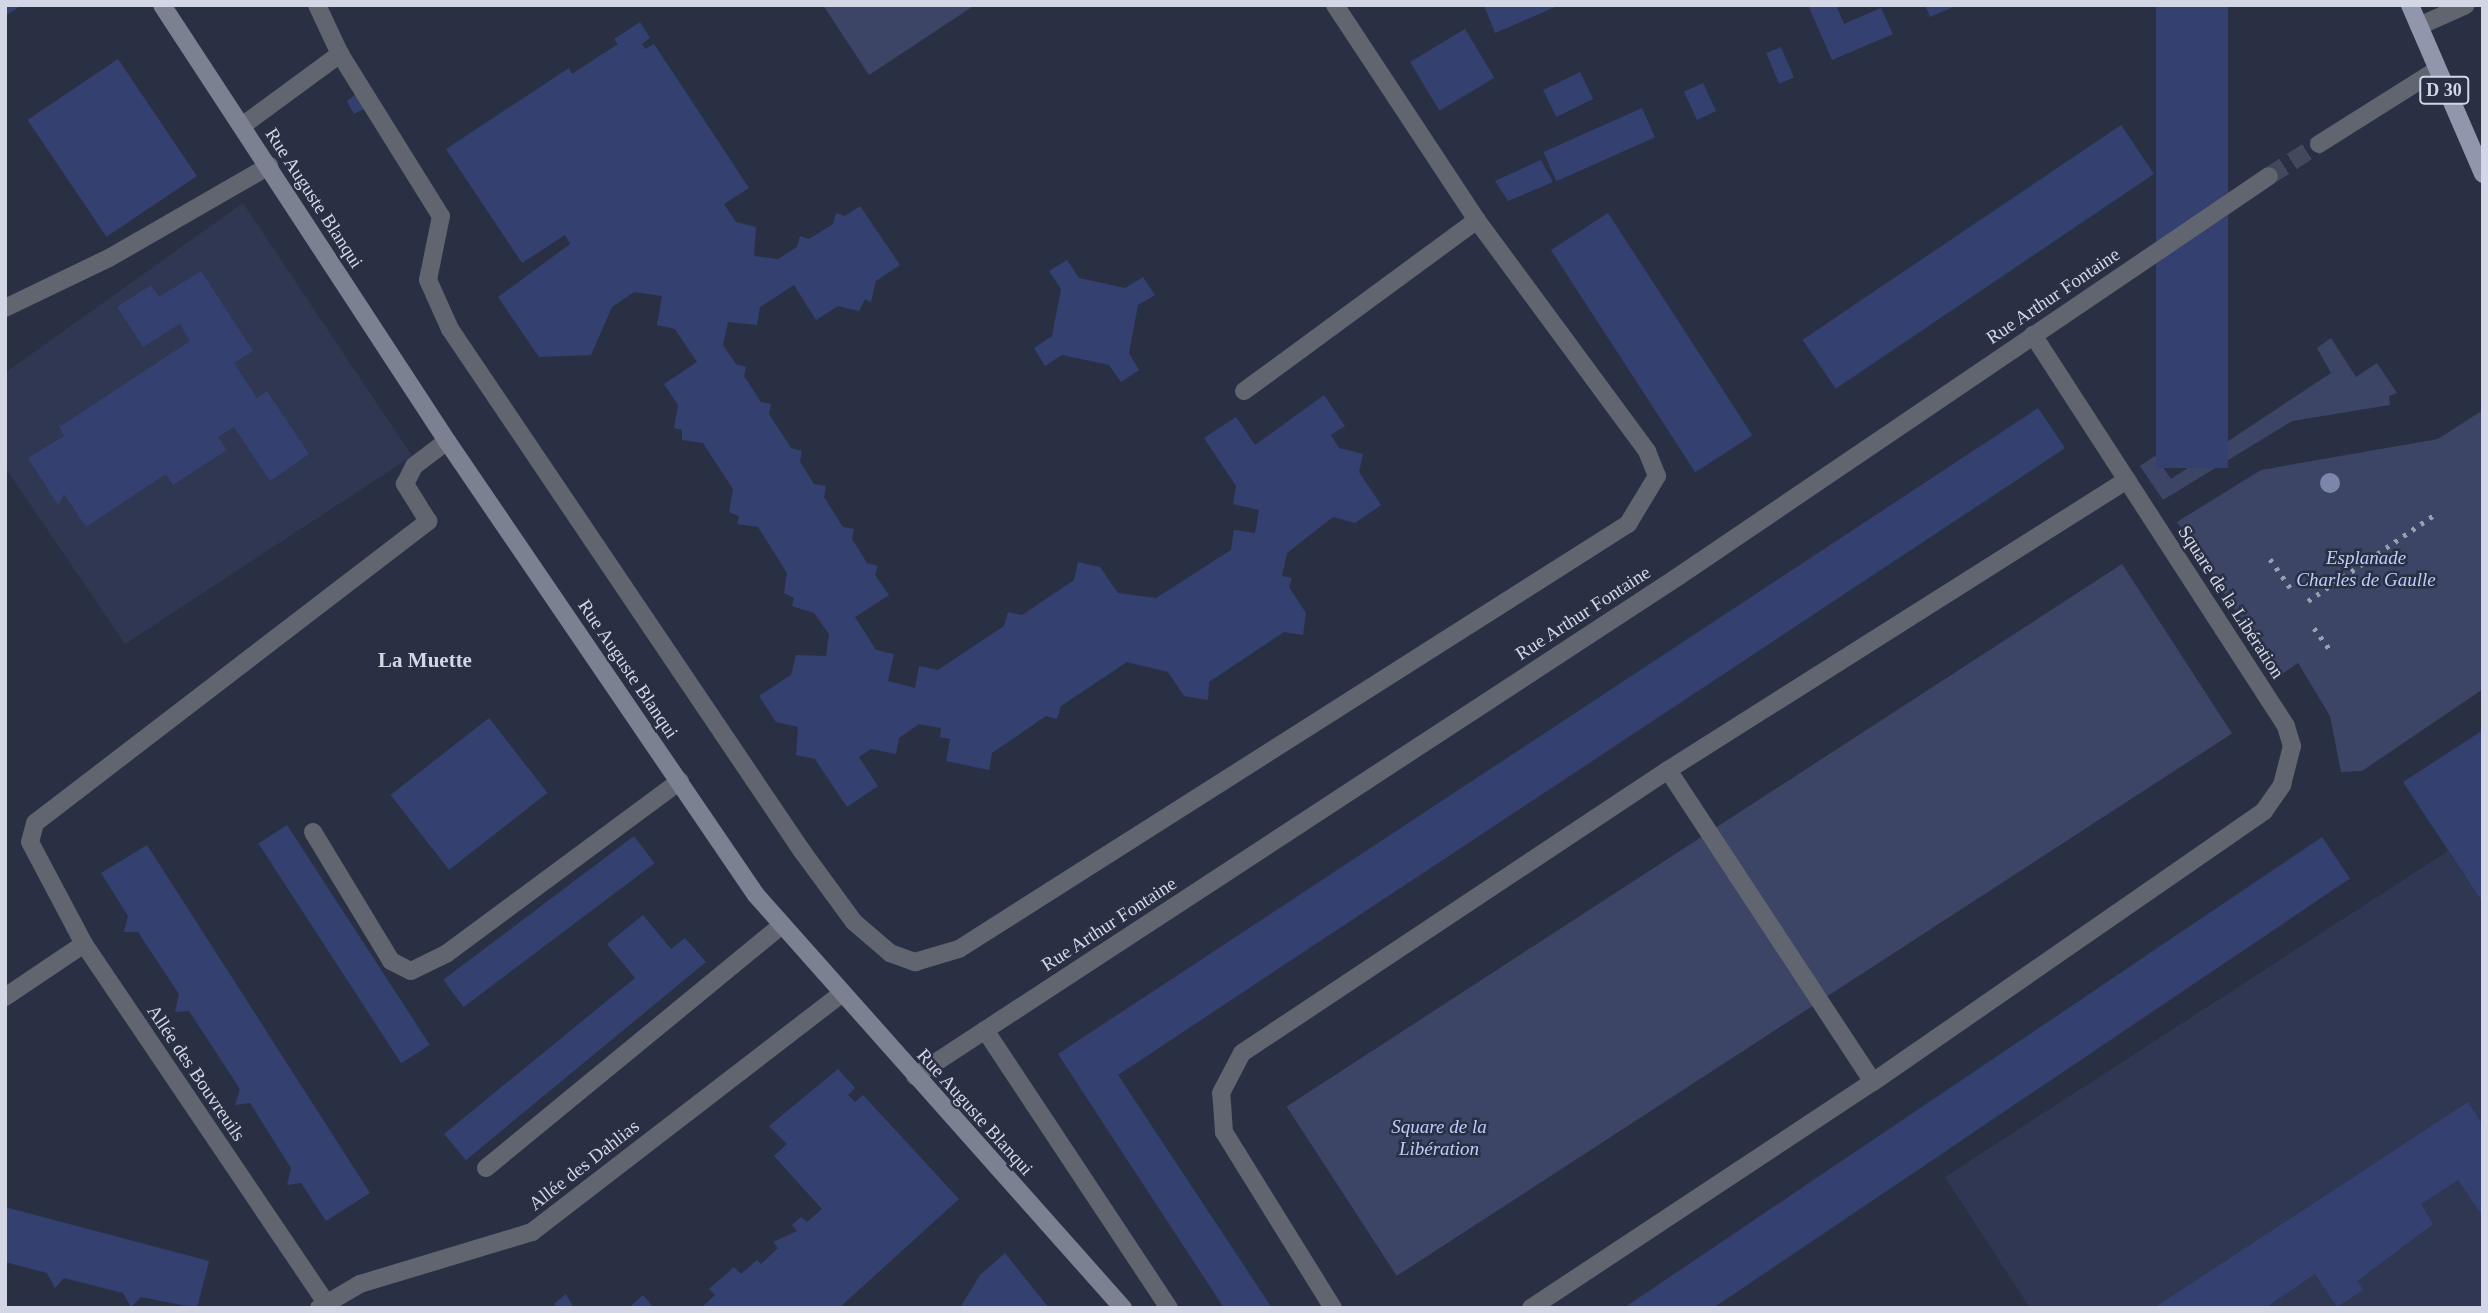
<!DOCTYPE html>
<html>
<head>
<meta charset="utf-8">
<style>
  body { margin:0 }
  #map { position:relative; width:2488px; height:1313px; overflow:hidden; background:#2a3044; font-family:"Times New Roman",serif }
  div>[style] { position:absolute }
  [style*='--x'] { left:calc(var(--x)*1px); top:calc(var(--y)*1px); width:calc(var(--w)*1px); rotate:calc(var(--a)*1deg) }
  .built>* { inset:0; background:#303752 }
  .green>* { inset:0; background:#3c4566; transform-origin:0 0 }
  .building>* { inset:0; background:#34406f; transform-origin:0 0 }
  .street-tunnel>* { height:18px; margin-top:-9px; transform-origin:0; background:repeating-linear-gradient(90deg,#43495c 0 18px,transparent 0 27px) }
  .lane>* { height:18px; margin:-9px; padding:0 9px; transform-origin:9px; border-radius:9px; background:#61656f }
  .street>* { height:18px; margin:-9px; padding:0 9px; transform-origin:9px; border-radius:9px; background:#61656f }
  .secondary>* { height:18px; margin:-9px; padding:0 9px; transform-origin:9px; border-radius:9px; background:#7c8192 }
  .primary>* { height:18px; margin:-9px; padding:0 9px; transform-origin:9px; border-radius:9px; background:#9097ad }
  .rail>* { height:5px; margin-top:-2.5px; transform-origin:0; background:repeating-linear-gradient(90deg,#9a9eae 0 3.5px,transparent 0 10.5px) }
  .trees>* { width:20px; height:20px; margin:-10px; border-radius:50%; background:#7c86aa }
  span { translate:-50% -50%; white-space:nowrap; text-align:center; line-height:1.15; -webkit-text-stroke:5px #2a3044; paint-order:stroke }
  .shield-label span { padding:2px 5px; background:#2a3044; border:2px solid; border-radius:5px; -webkit-text-stroke-width:0 }
  .shield-label { font-size:18px; color:#d3d7e5; font-weight:700 }
  .street-label { font-size:19px; color:#d3d7e5 }
  .park-label { font-size:19px; color:#bfcdfd; font-style:italic }
  .neighbourhood-label { font-size:21px; color:#d3d7e5; font-weight:700 }
  .frame { position:absolute; inset:0; border:7px solid #d3d7e5; pointer-events:none }
</style>
</head>
<body>
<div id="map">
  <div class="built">
    <i style="clip-path:polygon(243px 203px,412px 456px,125px 644px,5px 467px,5px 373px)"></i>
    <i style="clip-path:polygon(2448px 851px,2483px 903px,2483px 1308px,2030px 1308px,1945px 1177px)"></i>
  </div>
  <div class="green">
    <i style="clip-path:polygon(823px 5px,975px 5px,869px 75px)"></i>
    <i style="clip-path:polygon(2331px 338px,2356px 377px,2377px 363px,2397px 393px,2389px 396px,2390px 405px,2292px 421px,2163px 500px,2140px 466px,2155px 456px,2171px 479px,2331px 373px,2317px 348px)"></i>
    <i style="clip-path:polygon(2483px 410px,2483px 689px,2362px 771px,2341px 772px,2330px 716px,2298px 663px,2279px 676px,2177px 522px,2261px 470px,2438px 439px)"></i>
    <i style="left:2122px;top:564px;width:202px;height:996px;rotate:57deg"></i>
  </div>
  <div class="building">
    <i style="clip-path:polygon(5px 5px,22px 5px,5px 16px)"></i>
    <i style="clip-path:polygon(1484px 5px,1560px 5px,1495px 33px)"></i>
    <i style="clip-path:polygon(1808px 5px,1836px 5px,1844px 24px,1881px 8px,1893px 34px,1832px 60px)"></i>
    <i style="clip-path:polygon(1925px 5px,1958px 5px,1930px 17px)"></i>
    <i style="left:2156px;top:5px;width:72px;height:463px"></i>
    <i style="clip-path:polygon(640px 22px,650px 38px,642px 44px,645px 49px,654px 44px,749px 188px,724px 204px,736px 222px,756px 227px,754px 256px,778px 259px,797px 247px,800px 236px,809px 239px,833px 224px,836px 213px,845px 216px,860px 206px,900px 265px,876px 281px,871px 302px,865px 299px,859px 311px,838px 306px,816px 320px,794px 285px,760px 307px,757px 325px,728px 322px,723px 345px,736px 364px,746px 367px,744px 376px,761px 402px,771px 404px,769px 414px,791px 448px,802px 451px,800px 462px,814px 484px,826px 486px,824px 497px,843px 527px,854px 529px,852px 539px,867px 563px,878px 566px,875px 575px,889px 595px,855px 617px,876px 650px,894px 654px,888px 681px,915px 688px,919px 666px,938px 670px,1004px 626px,1008px 612px,1022px 615px,1074px 580px,1078px 562px,1100px 567px,1118px 593px,1156px 598px,1231px 550px,1234px 530px,1255px 533px,1259px 510px,1233px 504px,1236px 486px,1204px 438px,1236px 417px,1255px 445px,1324px 395px,1345px 426px,1331px 435px,1339px 448px,1363px 454px,1359px 472px,1381px 505px,1355px 523px,1333px 517px,1287px 553px,1282px 576px,1292px 578px,1289px 587px,1306px 613px,1303px 635px,1284px 632px,1209px 682px,1208px 700px,1184px 696px,1168px 672px,1127px 662px,1061px 706px,1057px 719px,1046px 716px,992px 753px,989px 770px,946px 761px,950px 739px,940px 737px,941px 728px,919px 724px,899px 738px,896px 754px,871px 749px,859px 757px,878px 786px,847px 807px,815px 759px,796px 755px,798px 727px,776px 722px,759px 696px,791px 675px,796px 655px,826px 656px,829px 634px,814px 613px,792px 606px,794px 598px,784px 593px,787px 573px,758px 527px,737px 524px,739px 516px,729px 512px,733px 489px,703px 443px,682px 440px,682px 430px,674px 428px,678px 405px,664px 384px,697px 362px,675px 329px,657px 325px,662px 296px,634px 292px,612px 307px,591px 355px,539px 357px,498px 297px,570px 244px,565px 235px,522px 263px,446px 149px,569px 68px,572px 74px,618px 44px,614px 39px)"></i>
    <i style="left:1465px;top:29px;width:57px;height:64px;rotate:59deg"></i>
    <i style="left:1781px;top:47px;width:33px;height:16px;rotate:67deg"></i>
    <i style="left:118px;top:59px;width:141px;height:109px;rotate:56deg"></i>
    <i style="left:1580px;top:72px;width:30px;height:41px;rotate:64deg"></i>
    <i style="left:1703px;top:83px;width:31px;height:21px;rotate:65deg"></i>
    <i style="clip-path:polygon(356px 94px,365px 108px,354px 114px,347px 101px)"></i>
    <i style="left:1642px;top:108px;width:32px;height:108px;rotate:66deg"></i>
    <i style="left:2121px;top:125px;width:59px;height:384px;rotate:56deg"></i>
    <i style="clip-path:polygon(1541px 160px,1553px 182px,1508px 201px,1495px 181px)"></i>
    <i style="left:1608px;top:213px;width:265px;height:68px;rotate:57deg"></i>
    <i style="clip-path:polygon(1067px 260px,1079px 278px,1125px 288px,1143px 277px,1155px 295px,1138px 305px,1129px 353px,1139px 370px,1121px 382px,1109px 365px,1062px 355px,1045px 366px,1034px 348px,1052px 336px,1061px 289px,1049px 271px)"></i>
    <i style="clip-path:polygon(201px 271px,253px 351px,234px 363px,257px 398px,267px 391px,309px 454px,270px 481px,234px 427px,218px 437px,227px 450px,173px 485px,166px 474px,86px 527px,64px 494px,58px 505px,28px 458px,64px 436px,57px 422px,61px 426px,190px 341px,180px 324px,143px 347px,117px 307px,151px 285px,159px 297px)"></i>
    <i style="clip-path:polygon(2038px 408px,2065px 448px,1118px 1075px,1272px 1308px,1224px 1308px,1058px 1054px)"></i>
    <i style="left:489px;top:718px;width:95px;height:125px;rotate:52deg"></i>
    <i style="clip-path:polygon(2483px 730px,2483px 903px,2403px 782px)"></i>
    <i style="left:287px;top:825px;width:262px;height:34px;rotate:57deg"></i>
    <i style="left:634px;top:836px;width:34px;height:239px;rotate:53deg"></i>
    <i style="left:2322px;top:837px;width:50px;height:854px;rotate:56deg"></i>
    <i style="clip-path:polygon(147px 845px,370px 1193px,326px 1221px,301px 1183px,287px 1185px,291px 1168px,250px 1103px,235px 1105px,240px 1089px,189px 1011px,175px 1012px,179px 994px,138px 932px,124px 932px,128px 916px,101px 873px)"></i>
    <i style="clip-path:polygon(643px 915px,671px 949px,685px 938px,706px 962px,466px 1160px,444px 1134px,635px 978px,607px 944px)"></i>
    <i style="clip-path:polygon(838px 1069px,855px 1088px,848px 1095px,855px 1102px,863px 1095px,959px 1199px,839px 1308px,701px 1308px,715px 1295px,709px 1289px,734px 1267px,741px 1274px,757px 1260px,761px 1264px,778px 1248px,773px 1242px,797px 1231px,792px 1225px,801px 1217px,807px 1222px,822px 1209px,774px 1156px,787px 1144px,769px 1126px)"></i>
    <i style="clip-path:polygon(2468px 1102px,2483px 1125px,2483px 1217px,2458px 1180px,2421px 1204px,2433px 1224px,2357px 1281px,2363px 1290px,2337px 1307px,2315px 1274px,2265px 1308px,2154px 1308px)"></i>
    <i style="clip-path:polygon(5px 1207px,209px 1261px,197px 1308px,141px 1297px,131px 1307px,123px 1293px,64px 1278px,55px 1288px,47px 1273px,5px 1262px)"></i>
    <i style="clip-path:polygon(1005px 1253px,1049px 1308px,960px 1308px,980px 1275px)"></i>
    <i style="clip-path:polygon(566px 1294px,574px 1308px,557px 1308px,554px 1304px)"></i>
    <i style="clip-path:polygon(643px 1295px,648px 1301px,654px 1308px,631px 1306px)"></i>
  </div>
  <div class="street-tunnel">
    <i style="--x:2269;--y:176;--w:59;--a:-32.6"></i>
  </div>
  <div class="lane">
    <i style="--x:317;--y:5;--w:54;--a:64.9"></i>
    <i style="--x:1335;--y:5;--w:258;--a:56.6"></i>
    <i style="--x:242;--y:126;--w:122;--a:-36.3"></i>
    <i style="--x:340;--y:54;--w:191;--a:58.1"></i>
    <i style="--x:441;--y:216;--w:65;--a:101.5"></i>
    <i style="--x:428;--y:280;--w:54;--a:65.8"></i>
    <i style="--x:450;--y:329;--w:630;--a:56.01"></i>
    <i style="--x:802;--y:851;--w:88;--a:53.8"></i>
    <i style="--x:854;--y:922;--w:48;--a:40.7"></i>
    <i style="--x:890;--y:953;--w:27;--a:20"></i>
    <i style="--x:915;--y:962;--w:46;--a:-16.5"></i>
    <i style="--x:959;--y:949;--w:793;--a:-32.43"></i>
    <i style="--x:1628;--y:524;--w:56;--a:-58.9"></i>
    <i style="--x:1657;--y:476;--w:27;--a:-112"></i>
    <i style="--x:1647;--y:451;--w:287;--a:-126.4"></i>
    <i style="--x:1477;--y:220;--w:289;--a:143.7"></i>
    <i style="--x:5;--y:308;--w:115;--a:-25.7"></i>
    <i style="--x:109;--y:258;--w:185;--a:-29.9"></i>
    <i style="--x:1668;--y:770;--w:373;--a:56.7"></i>
    <i style="--x:313;--y:832;--w:151;--a:58.8"></i>
    <i style="--x:391;--y:961;--w:22;--a:27"></i>
    <i style="--x:411;--y:971;--w:39;--a:-26"></i>
    <i style="--x:446;--y:954;--w:291;--a:-36.5"></i>
    <i style="--x:84;--y:944;--w:115;--a:-117.9"></i>
    <i style="--x:30;--y:842;--w:20;--a:-75"></i>
    <i style="--x:35;--y:823;--w:496;--a:-37.5"></i>
    <i style="--x:428;--y:521;--w:44;--a:-121.9"></i>
    <i style="--x:405;--y:484;--w:20;--a:-63"></i>
    <i style="--x:414;--y:466;--w:41;--a:-37.1"></i>
    <i style="--x:5;--y:997;--w:95;--a:-33.9"></i>
    <i style="--x:84;--y:944;--w:433;--a:56"></i>
    <i style="--x:985;--y:1030;--w:333;--a:56.5"></i>
    <i style="--x:486;--y:1168;--w:383;--a:-39.4"></i>
    <i style="--x:1333;--y:1308;--w:207;--a:-121.8"></i>
    <i style="--x:1224;--y:1132;--w:39;--a:-94"></i>
    <i style="--x:1221;--y:1093;--w:45;--a:-62.3"></i>
    <i style="--x:1242;--y:1053;--w:511;--a:-33.6"></i>
    <i style="--x:1668;--y:770;--w:543;--a:-32.29"></i>
    <i style="--x:1531;--y:1308;--w:410;--a:-33.5"></i>
    <i style="--x:1873;--y:1082;--w:476;--a:-34.7"></i>
    <i style="--x:2264;--y:811;--w:32;--a:-55"></i>
    <i style="--x:2282;--y:785;--w:40;--a:-75.6"></i>
    <i style="--x:2292;--y:746;--w:21;--a:-107"></i>
    <i style="--x:2286;--y:726;--w:466;--a:-122.9"></i>
  </div>
  <div class="street">
    <i style="--x:2419;--y:26;--w:51;--a:-24.1"></i>
    <i style="--x:2319;--y:144;--w:137;--a:-32.2"></i>
    <i style="--x:915;--y:1076;--w:909;--a:-33.2"></i>
    <i style="--x:1676;--y:578;--w:716;--a:-34.13"></i>
    <i style="--x:319;--y:1308;--w:48;--a:-30.3"></i>
    <i style="--x:360;--y:1284;--w:180;--a:-16.8"></i>
    <i style="--x:532;--y:1232;--w:390;--a:-37.6"></i>
  </div>
  <div class="secondary">
    <i style="--x:162;--y:5;--w:521;--a:56.83"></i>
    <i style="--x:447;--y:441;--w:549;--a:55.76"></i>
    <i style="--x:756;--y:895;--w:553;--a:48.38"></i>
  </div>
  <div class="primary">
    <i style="--x:2410;--y:5;--w:184;--a:66.6"></i>
  </div>
  <div class="rail">
    <i style="--x:2270;--y:559;--w:35;--a:55"></i>
    <i style="--x:2308;--y:601;--w:156;--a:-34.3"></i>
    <i style="--x:2314;--y:628;--w:27;--a:54"></i>
  </div>
  <div class="trees">
    <i style="left:2330px;top:483px"></i>
  </div>
  <div class="shield-label">
    <span style="left:2444px;top:90px">D 30</span>
  </div>
  <div class="street-label">
    <span style="left:314px;top:198px;rotate:57deg">Rue Auguste Blanqui</span>
    <span style="left:2053px;top:296px;rotate:-34deg">Rue Arthur Fontaine</span>
    <span style="left:2231px;top:602px;rotate:57deg">Square de la Libération</span>
    <span style="left:1583px;top:613px;rotate:-33deg">Rue Arthur Fontaine</span>
    <span style="left:628px;top:669px;rotate:56deg">Rue Auguste Blanqui</span>
    <span style="left:1109px;top:924px;rotate:-33deg">Rue Arthur Fontaine</span>
    <span style="left:196px;top:1073px;rotate:56deg">Allée des Bouvreuils</span>
    <span style="left:975px;top:1112px;rotate:48deg">Rue Auguste Blanqui</span>
    <span style="left:584px;top:1165px;rotate:-38deg">Allée des Dahlias</span>
  </div>
  <div class="park-label">
    <span style="left:2366px;top:569px">Esplanade<br>Charles de Gaulle</span>
    <span style="left:1439px;top:1138px">Square de la<br>Libération</span>
  </div>
  <div class="neighbourhood-label">
    <span style="left:425px;top:660px">La Muette</span>
  </div>
  <div class="frame"></div>
</div>
</body>
</html>
